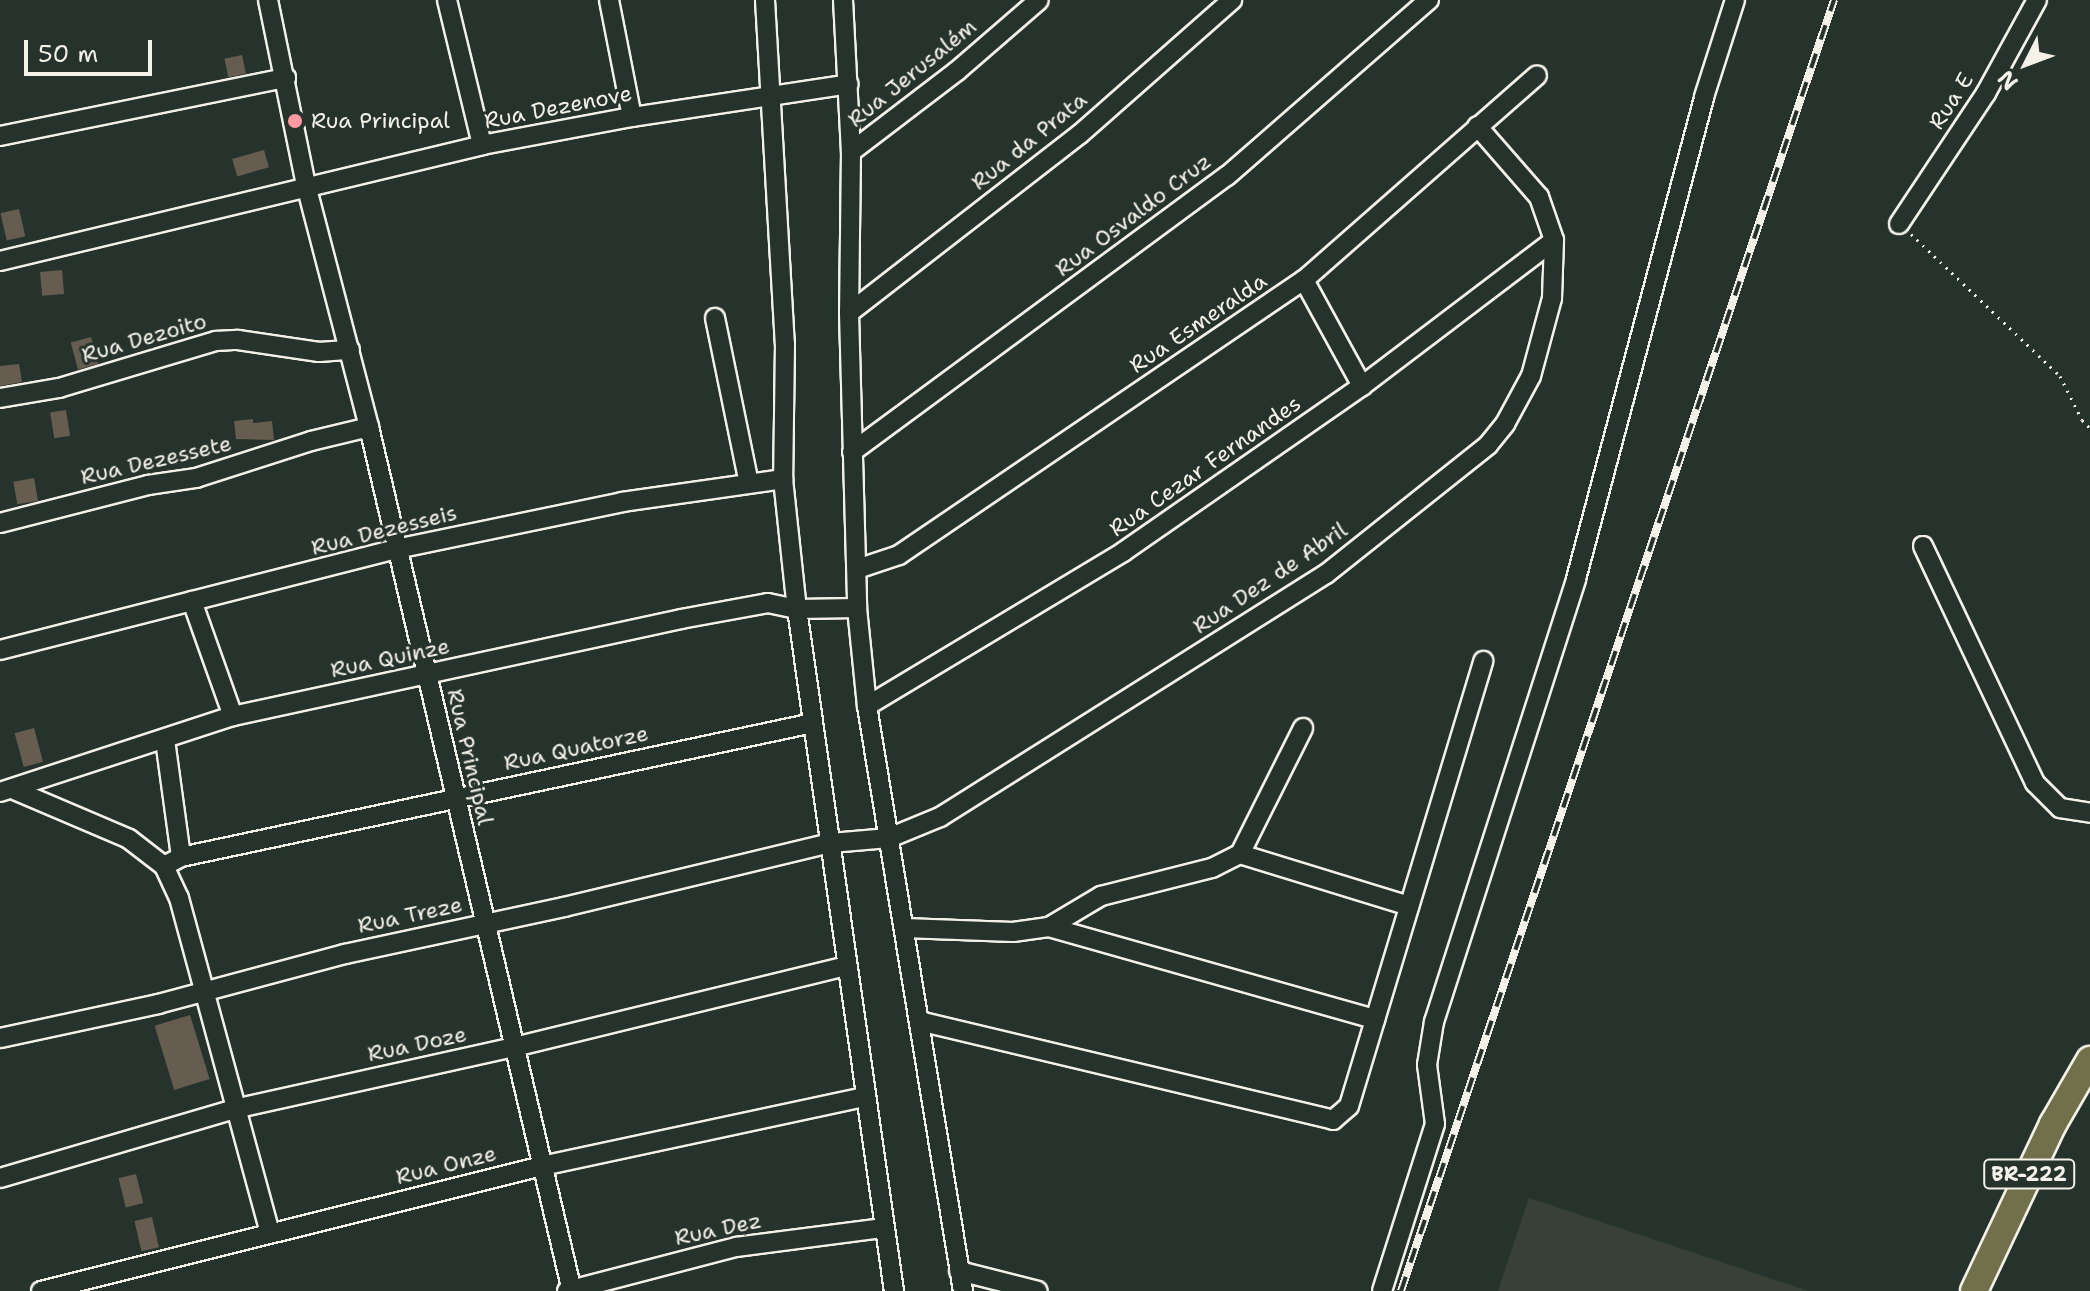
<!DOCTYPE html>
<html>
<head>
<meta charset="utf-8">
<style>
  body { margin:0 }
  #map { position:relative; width:2090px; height:1291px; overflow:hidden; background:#26332d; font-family:"Shantell Sans",sans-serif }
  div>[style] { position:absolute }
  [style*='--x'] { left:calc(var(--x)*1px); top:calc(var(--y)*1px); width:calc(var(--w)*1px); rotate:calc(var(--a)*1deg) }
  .built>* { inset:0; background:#394038 }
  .building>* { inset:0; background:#665d50; transform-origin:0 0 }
  .path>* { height:3px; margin-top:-1.5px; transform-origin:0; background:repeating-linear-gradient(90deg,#f4f1e8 0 2px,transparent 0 8px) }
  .roads { filter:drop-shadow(2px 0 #f4f1e8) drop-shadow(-2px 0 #f4f1e8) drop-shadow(0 2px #f4f1e8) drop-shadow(0 -2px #f4f1e8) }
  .minor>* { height:18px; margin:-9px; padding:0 9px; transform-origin:9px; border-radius:9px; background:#26332d }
  .highway>* { height:26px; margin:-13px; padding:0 13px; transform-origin:13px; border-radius:13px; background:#70704a }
  .rail>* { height:8px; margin-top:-4px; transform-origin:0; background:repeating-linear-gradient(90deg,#26332d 0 15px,#f4f1e8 0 30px); box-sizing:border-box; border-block:2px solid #f4f1e8 }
  .dots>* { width:22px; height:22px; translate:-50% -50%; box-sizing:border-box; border:4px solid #26332d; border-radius:50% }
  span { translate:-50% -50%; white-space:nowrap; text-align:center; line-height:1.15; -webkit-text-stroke:6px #26332d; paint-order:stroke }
  .shield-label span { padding:2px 6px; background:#26332d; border:2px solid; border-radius:6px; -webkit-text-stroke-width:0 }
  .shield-label { font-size:20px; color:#f4f1e8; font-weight:700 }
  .street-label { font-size:22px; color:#f4f1e8 }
  .poi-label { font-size:22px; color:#f4f1e8 }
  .left { translate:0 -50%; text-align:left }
  .north { position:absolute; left:1986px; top:24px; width:80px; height:80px; -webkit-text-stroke:6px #26332d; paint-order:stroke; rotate:228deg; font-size:22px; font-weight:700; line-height:32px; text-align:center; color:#f4f1e8 }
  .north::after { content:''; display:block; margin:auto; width:28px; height:36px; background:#f4f1e8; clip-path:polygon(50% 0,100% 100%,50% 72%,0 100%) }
  .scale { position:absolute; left:24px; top:40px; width:128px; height:36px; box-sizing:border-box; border:4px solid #f4f1e8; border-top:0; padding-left:10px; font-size:24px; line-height:28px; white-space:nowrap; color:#f4f1e8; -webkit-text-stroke:6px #26332d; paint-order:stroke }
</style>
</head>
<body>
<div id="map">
  <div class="built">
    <i style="clip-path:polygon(1529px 1198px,1808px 1291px,1498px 1291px)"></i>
  </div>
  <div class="building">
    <i style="left:242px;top:55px;width:19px;height:18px;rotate:78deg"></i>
    <i style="left:264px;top:150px;width:18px;height:33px;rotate:74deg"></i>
    <i style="left:19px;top:209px;width:28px;height:19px;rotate:77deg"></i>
    <i style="left:62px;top:270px;width:24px;height:22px;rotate:85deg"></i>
    <i style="left:91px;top:337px;width:28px;height:21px;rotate:75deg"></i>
    <i style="clip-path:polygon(19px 364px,22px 382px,0 386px,0 366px)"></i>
    <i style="left:66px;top:410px;width:26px;height:16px;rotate:81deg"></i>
    <i style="clip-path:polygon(253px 419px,253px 423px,272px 421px,274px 440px,236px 439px,234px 421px)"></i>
    <i style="left:34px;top:478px;width:23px;height:21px;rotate:80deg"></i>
    <i style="left:34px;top:728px;width:35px;height:20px;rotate:75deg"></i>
    <i style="left:190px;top:1015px;width:67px;height:37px;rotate:73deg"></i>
    <i style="left:136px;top:1174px;width:30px;height:18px;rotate:76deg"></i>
    <i style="left:152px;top:1217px;width:31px;height:18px;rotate:77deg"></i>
  </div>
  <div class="path">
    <i style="--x:1911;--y:234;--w:206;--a:43.6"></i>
    <i style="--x:2060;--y:376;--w:49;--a:63.4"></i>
    <i style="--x:2082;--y:420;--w:11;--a:45"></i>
  </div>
  <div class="roads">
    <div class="minor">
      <i style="--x:268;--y:0;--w:189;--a:78.4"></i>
      <i style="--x:306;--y:185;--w:250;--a:75.4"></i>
      <i style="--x:369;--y:427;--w:888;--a:76.78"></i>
      <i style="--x:447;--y:0;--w:149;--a:76.4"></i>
      <i style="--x:609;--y:0;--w:119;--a:78.9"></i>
      <i style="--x:765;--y:0;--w:345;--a:86.7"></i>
      <i style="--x:785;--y:344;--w:135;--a:90.8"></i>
      <i style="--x:783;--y:479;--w:131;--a:83.9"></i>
      <i style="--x:797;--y:609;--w:689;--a:81.91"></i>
      <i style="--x:843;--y:0;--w:152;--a:87"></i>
      <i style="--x:851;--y:152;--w:161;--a:90.7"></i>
      <i style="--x:849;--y:313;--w:295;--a:88.4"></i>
      <i style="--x:857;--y:608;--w:99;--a:84.2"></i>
      <i style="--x:867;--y:706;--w:593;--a:80.68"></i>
      <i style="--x:0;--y:136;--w:292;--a:-11.5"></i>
      <i style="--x:851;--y:152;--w:133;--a:-37.4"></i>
      <i style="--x:957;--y:71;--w:108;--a:-40.9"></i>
      <i style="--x:1899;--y:224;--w:157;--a:-56.4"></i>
      <i style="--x:1986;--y:93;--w:106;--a:-61.3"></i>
      <i style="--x:0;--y:261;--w:496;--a:-13.5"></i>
      <i style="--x:482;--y:145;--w:153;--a:-10.6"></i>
      <i style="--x:632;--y:117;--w:219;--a:-8.6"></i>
      <i style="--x:1304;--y:280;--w:121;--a:61.3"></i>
      <i style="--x:849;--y:313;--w:292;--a:-37.8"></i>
      <i style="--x:1080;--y:134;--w:203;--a:-41.4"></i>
      <i style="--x:715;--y:318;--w:168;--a:78.4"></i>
      <i style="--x:0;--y:398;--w:60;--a:-9.6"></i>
      <i style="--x:59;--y:388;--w:164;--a:-16.7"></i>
      <i style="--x:216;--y:341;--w:22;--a:-3"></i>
      <i style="--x:238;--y:340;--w:82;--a:8.4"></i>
      <i style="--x:319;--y:352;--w:31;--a:-4"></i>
      <i style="--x:852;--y:452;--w:466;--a:-36.4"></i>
      <i style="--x:1227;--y:176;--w:268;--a:-41.1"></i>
      <i style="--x:0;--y:523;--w:153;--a:-14.4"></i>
      <i style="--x:148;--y:485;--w:49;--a:-8.3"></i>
      <i style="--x:196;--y:478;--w:121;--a:-17.8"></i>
      <i style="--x:311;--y:441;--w:60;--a:-13.6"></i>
      <i style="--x:1923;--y:546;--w:262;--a:64.7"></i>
      <i style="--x:2035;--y:783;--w:35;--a:45"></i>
      <i style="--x:2060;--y:808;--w:30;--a:9"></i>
      <i style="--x:857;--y:569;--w:44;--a:-18.4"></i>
      <i style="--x:899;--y:555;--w:490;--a:-34.2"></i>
      <i style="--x:1304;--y:280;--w:310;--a:-41.3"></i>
      <i style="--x:192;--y:601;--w:122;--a:70.4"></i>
      <i style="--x:0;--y:650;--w:409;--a:-14.3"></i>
      <i style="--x:396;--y:549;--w:231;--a:-11.7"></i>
      <i style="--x:622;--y:502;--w:163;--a:-8.1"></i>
      <i style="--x:867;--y:706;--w:299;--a:-31"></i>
      <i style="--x:1123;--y:552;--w:291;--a:-34.8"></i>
      <i style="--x:1362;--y:386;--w:241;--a:-37.2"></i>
      <i style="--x:165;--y:740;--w:118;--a:82.2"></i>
      <i style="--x:12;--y:789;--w:127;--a:23.1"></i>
      <i style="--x:129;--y:839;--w:44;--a:37.6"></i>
      <i style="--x:164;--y:866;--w:35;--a:65"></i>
      <i style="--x:179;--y:898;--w:347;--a:74.8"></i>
      <i style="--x:0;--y:792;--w:245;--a:-18.1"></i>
      <i style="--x:233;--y:716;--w:458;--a:-12.2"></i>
      <i style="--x:681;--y:619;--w:88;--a:-10.4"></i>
      <i style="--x:768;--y:603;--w:30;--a:12"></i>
      <i style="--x:797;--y:609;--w:60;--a:-1"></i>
      <i style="--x:1240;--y:854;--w:177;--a:17.1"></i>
      <i style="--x:164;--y:866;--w:19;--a:-28"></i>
      <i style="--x:181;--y:857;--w:646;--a:-11.97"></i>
      <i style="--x:1049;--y:927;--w:339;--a:15.8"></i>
      <i style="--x:904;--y:928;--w:109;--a:2.1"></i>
      <i style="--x:1013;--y:932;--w:36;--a:-8"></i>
      <i style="--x:1049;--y:927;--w:61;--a:-30.8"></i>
      <i style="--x:1101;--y:896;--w:114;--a:-14.2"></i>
      <i style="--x:1212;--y:868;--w:31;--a:-27"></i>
      <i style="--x:1240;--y:854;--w:141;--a:-63.4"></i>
      <i style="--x:919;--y:1021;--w:426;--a:13.4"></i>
      <i style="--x:1333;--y:1120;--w:21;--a:-41"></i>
      <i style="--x:1349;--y:1106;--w:465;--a:-73.2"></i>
      <i style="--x:0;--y:1038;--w:162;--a:-12.1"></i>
      <i style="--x:158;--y:1004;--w:194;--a:-15"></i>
      <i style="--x:345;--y:954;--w:224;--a:-12.1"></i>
      <i style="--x:564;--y:907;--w:275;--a:-13.5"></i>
      <i style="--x:831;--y:843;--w:58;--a:-4.9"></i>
      <i style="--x:889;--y:838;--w:55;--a:-22.4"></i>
      <i style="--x:940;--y:817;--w:456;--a:-32.2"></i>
      <i style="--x:1326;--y:574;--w:207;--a:-38.5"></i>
      <i style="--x:1488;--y:445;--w:27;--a:-51"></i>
      <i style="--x:1505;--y:424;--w:55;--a:-61.6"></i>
      <i style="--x:1531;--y:376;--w:81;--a:-74.9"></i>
      <i style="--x:1552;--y:298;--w:58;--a:-88"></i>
      <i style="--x:1554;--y:240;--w:46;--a:-109.2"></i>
      <i style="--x:1539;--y:197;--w:94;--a:-131.1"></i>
      <i style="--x:0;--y:1178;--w:244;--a:-16.4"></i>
      <i style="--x:234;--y:1109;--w:287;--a:-12.5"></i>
      <i style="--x:514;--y:1047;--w:342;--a:-13.7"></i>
      <i style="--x:959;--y:1271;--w:81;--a:14.2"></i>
      <i style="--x:41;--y:1291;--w:516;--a:-14.01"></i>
      <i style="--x:542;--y:1166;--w:330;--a:-12.1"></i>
      <i style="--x:567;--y:1291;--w:175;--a:-14.6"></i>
      <i style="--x:736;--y:1247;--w:147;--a:-7.4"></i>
      <i style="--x:1382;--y:1291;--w:175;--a:-72.4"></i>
      <i style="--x:1435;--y:1124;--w:60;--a:-97.7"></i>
      <i style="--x:1427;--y:1065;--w:44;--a:-80.8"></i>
      <i style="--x:1434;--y:1022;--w:465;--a:-72.2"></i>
      <i style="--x:1576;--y:579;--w:499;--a:-75.1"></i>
      <i style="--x:1704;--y:97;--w:102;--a:-72.3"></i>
    </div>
    <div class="highway">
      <i style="--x:1974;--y:1291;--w:185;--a:-64.7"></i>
      <i style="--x:2053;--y:1124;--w:74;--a:-60"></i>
    </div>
  </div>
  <div class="rail">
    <i style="--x:1401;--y:1291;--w:1362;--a:-71.46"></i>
  </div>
  <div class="dots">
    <i style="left:295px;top:121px;background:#ff9aa2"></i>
  </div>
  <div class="shield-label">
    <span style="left:2029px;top:1174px">BR-222</span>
  </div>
  <div class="street-label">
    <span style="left:912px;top:73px;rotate:-39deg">Rua Jerusalém</span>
    <span style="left:1951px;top:101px;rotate:-57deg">Rua E</span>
    <span style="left:558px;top:107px;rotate:-11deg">Rua Dezenove</span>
    <span style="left:1029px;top:141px;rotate:-39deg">Rua da Prata</span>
    <span style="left:1133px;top:215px;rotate:-37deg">Rua Osvaldo Cruz</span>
    <span style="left:1198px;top:323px;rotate:-34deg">Rua Esmeralda</span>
    <span style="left:144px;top:338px;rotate:-16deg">Rua Dezoito</span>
    <span style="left:156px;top:460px;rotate:-13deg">Rua Dezessete</span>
    <span style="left:1205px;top:466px;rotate:-35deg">Rua Cezar Fernandes</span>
    <span style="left:384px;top:530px;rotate:-14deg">Rua Dezesseis</span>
    <span style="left:1270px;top:578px;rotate:-34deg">Rua Dez de Abril</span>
    <span style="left:390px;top:658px;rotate:-12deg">Rua Quinze</span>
    <span style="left:576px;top:748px;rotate:-12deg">Rua Quatorze</span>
    <span style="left:470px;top:757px;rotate:77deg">Rua Principal</span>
    <span style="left:410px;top:915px;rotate:-12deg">Rua Treze</span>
    <span style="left:417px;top:1044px;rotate:-12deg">Rua Doze</span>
    <span style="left:446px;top:1165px;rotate:-14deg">Rua Onze</span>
    <span style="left:718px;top:1229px;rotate:-12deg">Rua Dez</span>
  </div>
  <div class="poi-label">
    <span class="left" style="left:311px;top:121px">Rua Principal</span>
  </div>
  <div class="north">N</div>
  <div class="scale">50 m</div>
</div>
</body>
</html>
